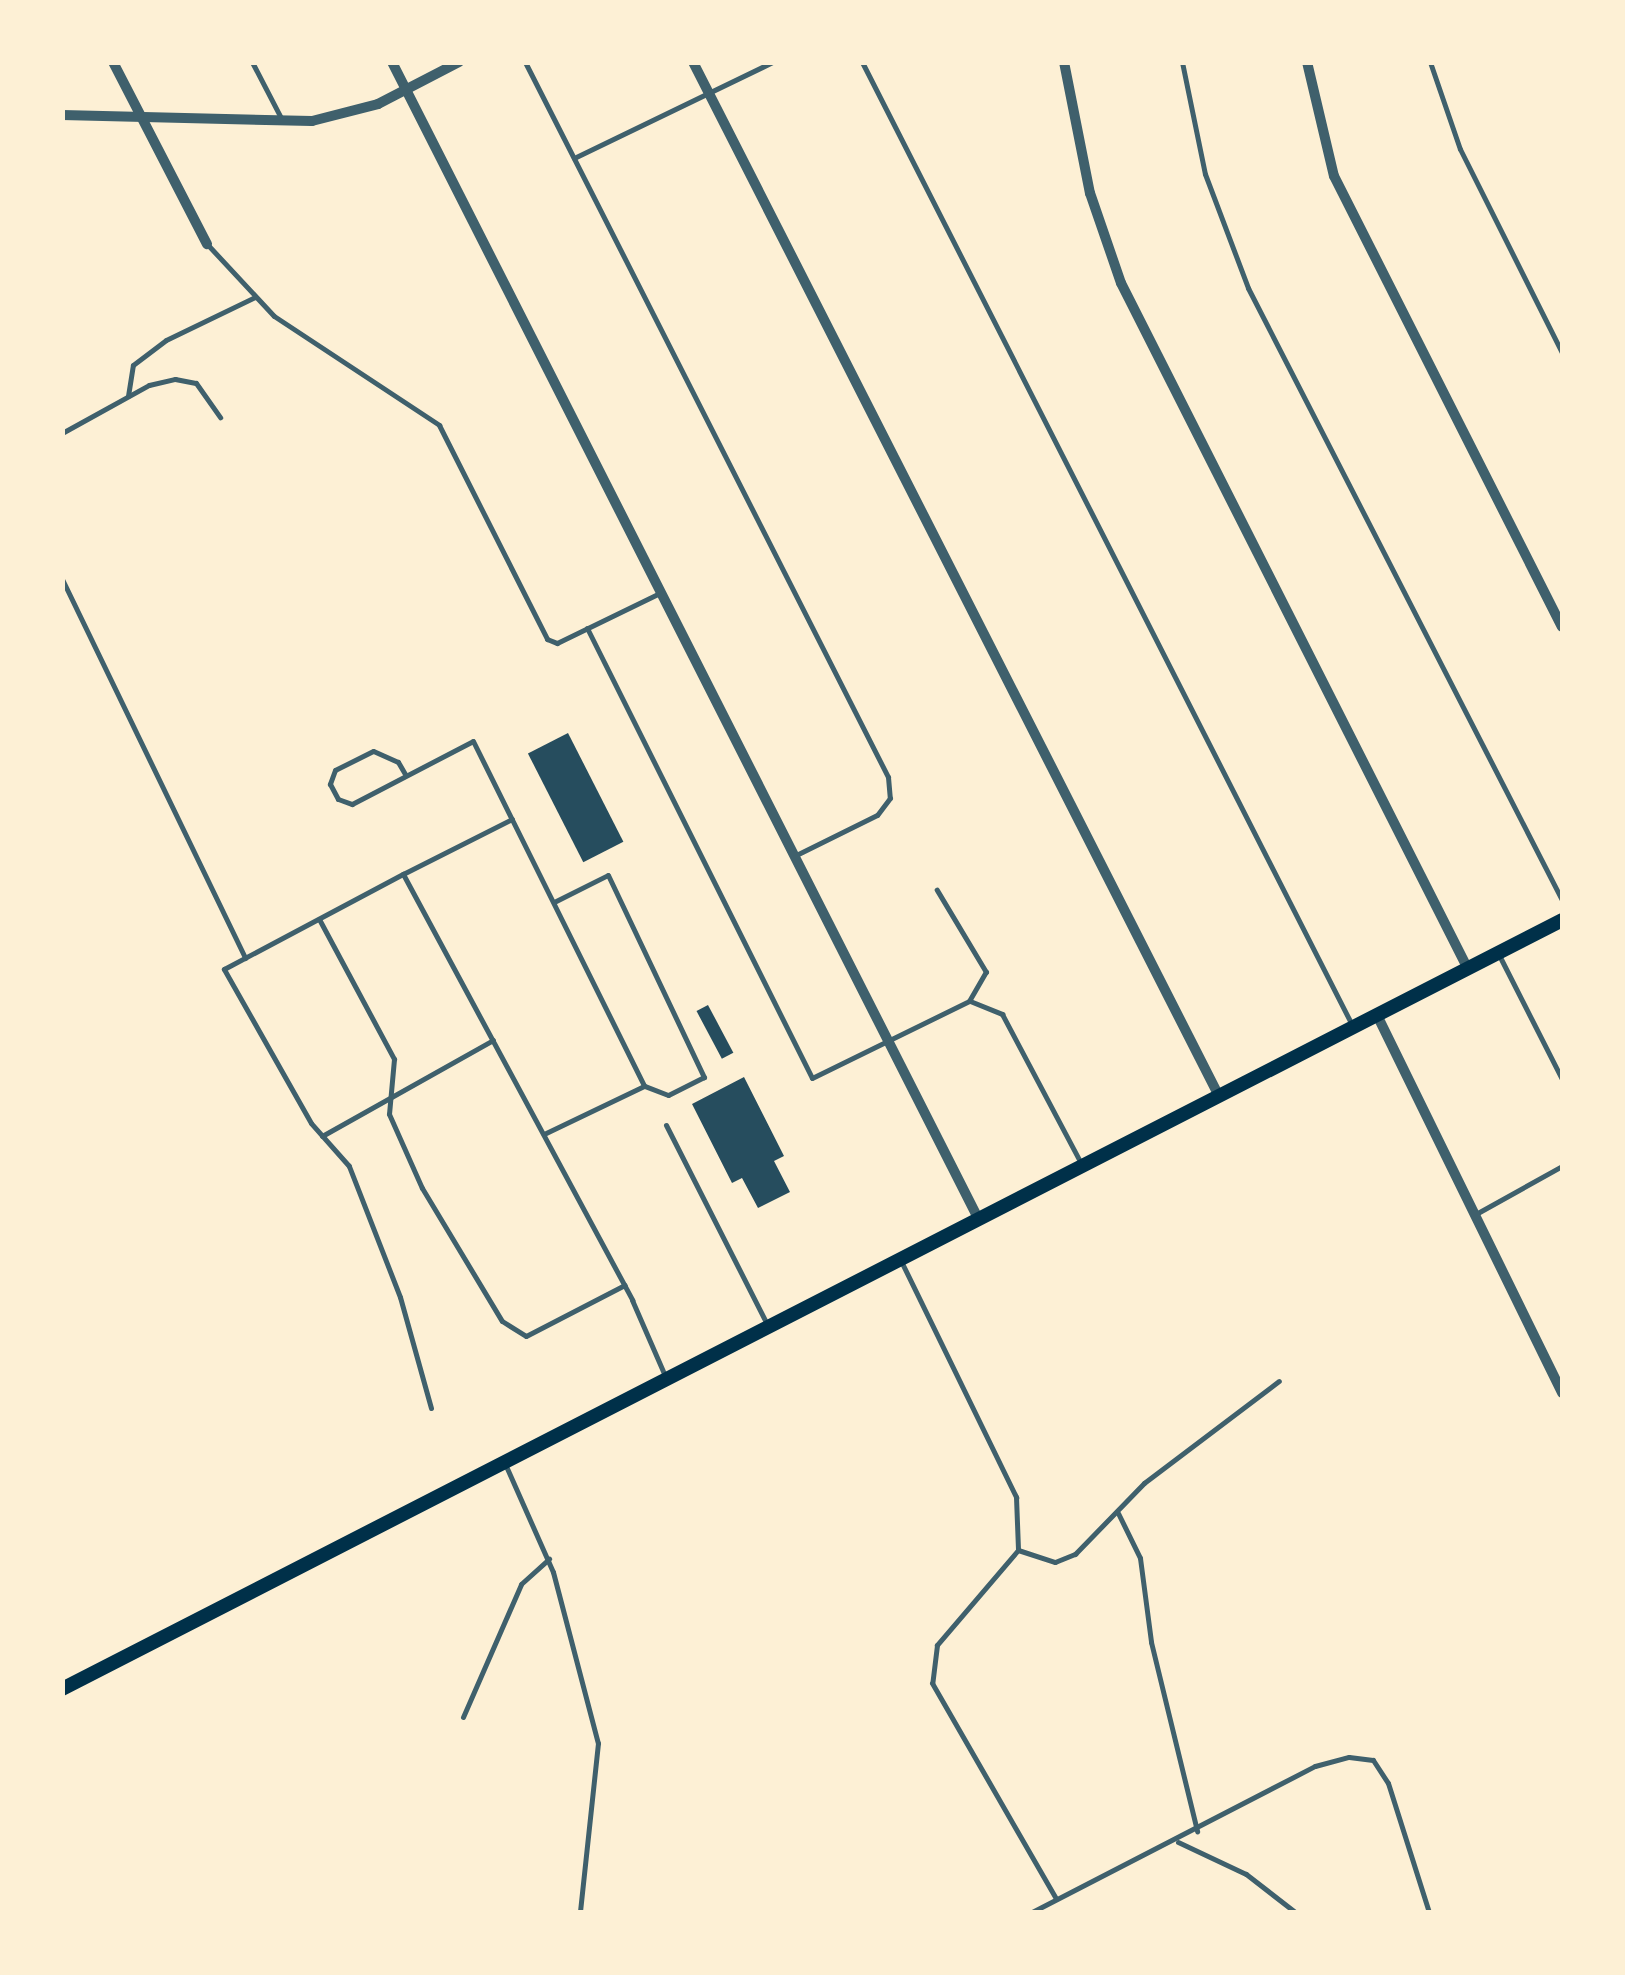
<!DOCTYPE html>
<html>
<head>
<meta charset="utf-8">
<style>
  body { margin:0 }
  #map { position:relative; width:1625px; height:1975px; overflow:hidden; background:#fdf0d5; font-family:Poppins,sans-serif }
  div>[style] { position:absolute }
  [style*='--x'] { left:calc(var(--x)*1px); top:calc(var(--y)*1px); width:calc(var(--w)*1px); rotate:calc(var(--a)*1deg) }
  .building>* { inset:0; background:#264d5e; transform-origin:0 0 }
  .service>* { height:5px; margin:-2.5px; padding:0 2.5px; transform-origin:2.5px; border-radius:2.5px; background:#3f606c }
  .minor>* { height:10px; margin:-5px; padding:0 5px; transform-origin:5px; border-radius:5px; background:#3f606c }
  .secondary>* { height:14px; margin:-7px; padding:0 7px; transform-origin:7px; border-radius:7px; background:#003049 }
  span { translate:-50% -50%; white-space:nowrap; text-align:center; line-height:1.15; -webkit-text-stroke:10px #fdf0d5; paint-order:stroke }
  .frame { position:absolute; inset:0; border:65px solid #fdf0d5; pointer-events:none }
</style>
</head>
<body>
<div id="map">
  <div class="building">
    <i style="left:568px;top:733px;width:122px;height:45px;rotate:63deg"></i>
    <i style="left:708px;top:1005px;width:54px;height:13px;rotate:62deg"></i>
    <i style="clip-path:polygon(744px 1077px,784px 1156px,774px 1161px,790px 1192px,758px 1208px,742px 1178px,732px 1183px,692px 1104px)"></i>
  </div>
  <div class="service">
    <i style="--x:252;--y:62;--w:63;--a:62.6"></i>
    <i style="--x:525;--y:62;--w:802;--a:63.08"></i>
    <i style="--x:888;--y:777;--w:21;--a:85"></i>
    <i style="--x:890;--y:798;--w:21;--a:127"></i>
    <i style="--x:877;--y:815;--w:93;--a:153.7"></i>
    <i style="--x:862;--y:62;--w:1083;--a:63.03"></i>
    <i style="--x:1182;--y:62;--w:114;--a:78.4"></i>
    <i style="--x:1205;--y:174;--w:122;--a:69.3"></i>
    <i style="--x:1248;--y:288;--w:688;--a:62.84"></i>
    <i style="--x:1430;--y:62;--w:92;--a:71"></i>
    <i style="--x:1460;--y:149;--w:228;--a:63.4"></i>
    <i style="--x:574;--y:158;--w:221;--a:-25.8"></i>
    <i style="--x:207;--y:244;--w:98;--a:47.1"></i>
    <i style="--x:274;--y:316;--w:198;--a:33.4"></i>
    <i style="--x:439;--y:425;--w:240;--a:63.2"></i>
    <i style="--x:547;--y:639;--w:11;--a:22"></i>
    <i style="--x:557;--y:643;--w:112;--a:-25.9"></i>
    <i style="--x:128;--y:396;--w:31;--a:-81"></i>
    <i style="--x:133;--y:365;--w:41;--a:-37.1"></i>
    <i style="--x:166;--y:340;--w:99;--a:-25.8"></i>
    <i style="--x:62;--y:433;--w:99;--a:-28.9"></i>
    <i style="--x:149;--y:385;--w:27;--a:-13"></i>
    <i style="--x:175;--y:379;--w:21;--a:11"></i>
    <i style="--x:196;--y:383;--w:42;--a:54.8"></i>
    <i style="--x:62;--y:579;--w:421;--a:64.2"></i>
    <i style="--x:587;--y:628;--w:503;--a:63.43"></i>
    <i style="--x:812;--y:1078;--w:175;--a:-26.1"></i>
    <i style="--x:969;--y:1001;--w:34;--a:-60"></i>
    <i style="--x:986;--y:972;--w:96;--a:-120.9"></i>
    <i style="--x:405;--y:774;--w:14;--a:-120"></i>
    <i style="--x:398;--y:762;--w:27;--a:-156"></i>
    <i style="--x:373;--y:751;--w:42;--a:153.4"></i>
    <i style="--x:335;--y:770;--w:15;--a:110"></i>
    <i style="--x:330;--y:784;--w:17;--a:62"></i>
    <i style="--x:338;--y:799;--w:15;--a:20"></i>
    <i style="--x:352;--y:804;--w:136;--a:-27.5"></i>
    <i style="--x:473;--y:741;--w:385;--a:63.6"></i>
    <i style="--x:644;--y:1086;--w:111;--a:154.4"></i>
    <i style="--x:403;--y:874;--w:122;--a:-26.8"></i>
    <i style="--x:554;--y:902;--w:60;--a:-26.6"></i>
    <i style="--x:608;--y:875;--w:224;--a:64.6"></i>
    <i style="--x:704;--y:1077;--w:40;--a:153.4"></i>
    <i style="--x:668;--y:1095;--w:26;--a:-159"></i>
    <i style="--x:319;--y:919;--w:159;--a:61.8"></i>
    <i style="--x:394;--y:1059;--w:55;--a:95.2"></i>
    <i style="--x:389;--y:1114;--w:81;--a:66"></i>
    <i style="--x:422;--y:1188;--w:155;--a:59"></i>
    <i style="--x:502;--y:1321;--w:28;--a:32"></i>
    <i style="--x:526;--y:1336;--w:111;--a:-27.3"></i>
    <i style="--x:1500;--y:957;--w:137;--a:63.1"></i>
    <i style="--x:970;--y:1001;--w:35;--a:22"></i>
    <i style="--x:1002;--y:1014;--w:169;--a:62.1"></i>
    <i style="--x:666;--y:1125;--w:223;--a:63.1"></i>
    <i style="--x:322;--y:1136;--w:196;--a:-29.3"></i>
    <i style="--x:1474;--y:1215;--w:101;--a:-29.1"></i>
    <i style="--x:901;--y:1261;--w:263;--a:64"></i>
    <i style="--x:1016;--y:1497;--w:53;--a:87.8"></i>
    <i style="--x:1018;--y:1550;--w:125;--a:130.5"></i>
    <i style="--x:937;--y:1645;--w:38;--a:97"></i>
    <i style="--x:932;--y:1683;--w:249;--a:60.1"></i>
    <i style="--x:431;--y:1408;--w:115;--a:-105.6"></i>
    <i style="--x:400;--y:1297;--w:141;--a:-111.3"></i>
    <i style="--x:349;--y:1166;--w:57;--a:-131.5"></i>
    <i style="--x:311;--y:1123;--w:177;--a:-119.5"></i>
    <i style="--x:224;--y:969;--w:203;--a:-28"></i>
    <i style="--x:403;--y:874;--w:484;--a:61.7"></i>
    <i style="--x:632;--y:1300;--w:83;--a:66.5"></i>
    <i style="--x:506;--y:1466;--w:116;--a:66.1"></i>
    <i style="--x:553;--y:1572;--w:177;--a:75.3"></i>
    <i style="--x:598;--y:1743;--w:170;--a:96.1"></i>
    <i style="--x:1118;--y:1513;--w:50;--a:63.9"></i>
    <i style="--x:1140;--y:1558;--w:85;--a:82.5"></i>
    <i style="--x:1151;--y:1642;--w:195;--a:76.3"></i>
    <i style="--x:1018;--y:1550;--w:39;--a:18"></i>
    <i style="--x:1055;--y:1562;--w:22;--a:-22"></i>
    <i style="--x:1075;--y:1554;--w:99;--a:-45.8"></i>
    <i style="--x:1144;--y:1483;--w:169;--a:-37.1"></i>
    <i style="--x:463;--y:1717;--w:145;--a:-66.4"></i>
    <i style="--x:521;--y:1584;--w:38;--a:-42"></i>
    <i style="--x:1178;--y:1842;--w:75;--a:25.2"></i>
    <i style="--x:1246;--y:1874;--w:62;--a:37.8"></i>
    <i style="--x:1032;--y:1912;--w:318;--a:-27.3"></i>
    <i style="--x:1315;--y:1766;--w:35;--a:-15"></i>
    <i style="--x:1349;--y:1757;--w:24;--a:7"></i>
    <i style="--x:1373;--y:1760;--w:27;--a:57"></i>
    <i style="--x:1388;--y:1783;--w:135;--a:72.4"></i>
  </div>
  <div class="minor">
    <i style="--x:113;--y:62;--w:205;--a:62.7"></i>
    <i style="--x:392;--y:62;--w:1296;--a:63.12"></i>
    <i style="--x:693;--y:62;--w:1160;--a:63.04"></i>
    <i style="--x:1064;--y:62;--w:134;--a:78.8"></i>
    <i style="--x:1090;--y:193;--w:95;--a:71"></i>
    <i style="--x:1121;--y:283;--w:769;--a:63.17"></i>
    <i style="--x:1307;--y:62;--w:117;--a:76.7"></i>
    <i style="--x:1334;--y:176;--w:505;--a:63.18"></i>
    <i style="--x:62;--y:115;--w:250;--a:1.4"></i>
    <i style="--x:312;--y:121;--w:68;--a:-14.4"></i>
    <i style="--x:378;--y:104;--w:91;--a:-27.4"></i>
    <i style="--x:1377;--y:1015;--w:421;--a:63.9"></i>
  </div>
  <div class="secondary">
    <i style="--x:62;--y:1689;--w:1686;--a:-27.14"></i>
  </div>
  <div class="frame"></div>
</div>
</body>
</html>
